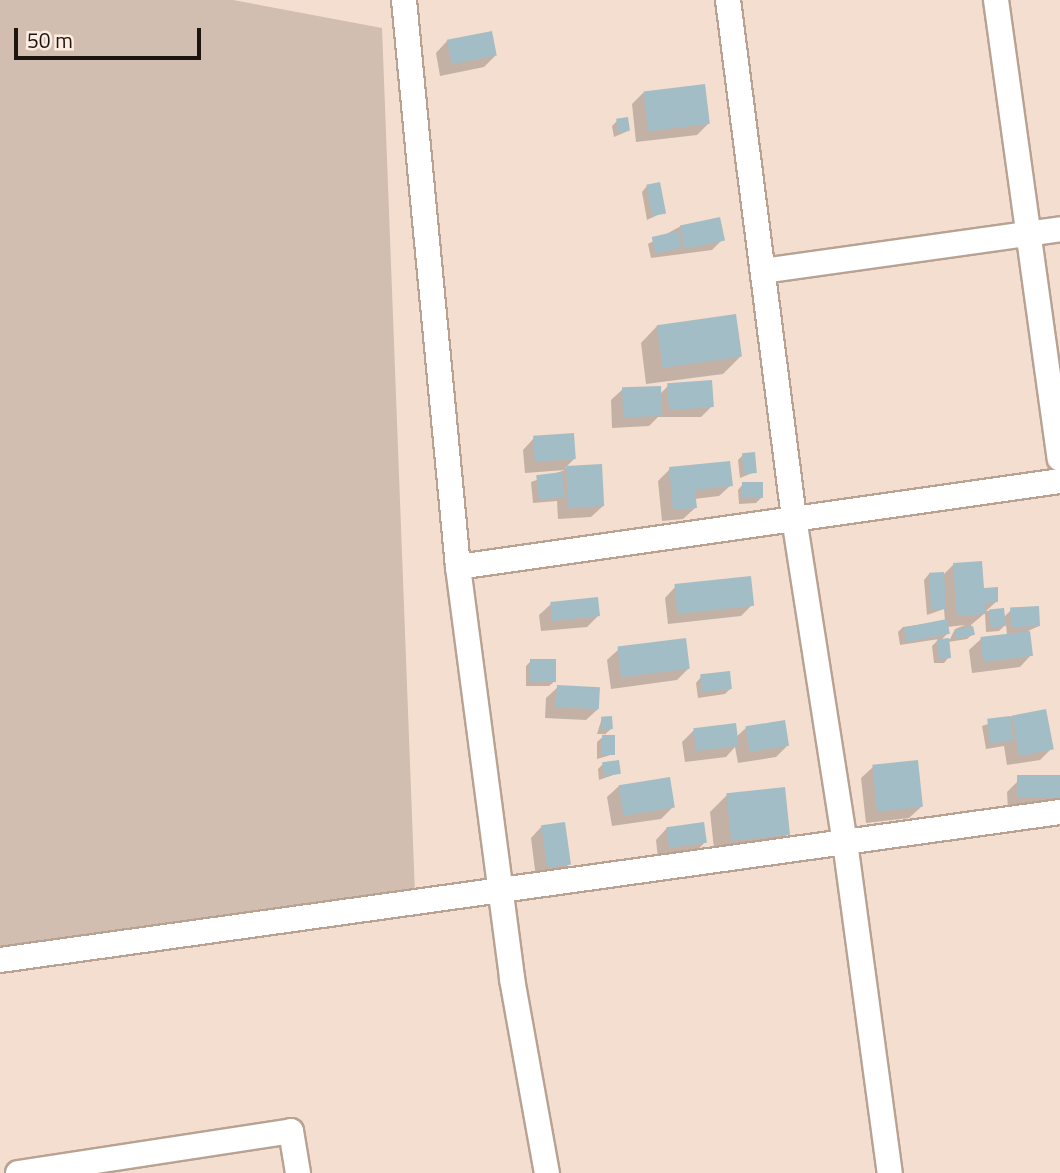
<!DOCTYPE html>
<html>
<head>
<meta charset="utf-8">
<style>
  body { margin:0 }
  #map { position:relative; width:1060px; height:1173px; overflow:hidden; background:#f4decf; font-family:"Titillium Web",sans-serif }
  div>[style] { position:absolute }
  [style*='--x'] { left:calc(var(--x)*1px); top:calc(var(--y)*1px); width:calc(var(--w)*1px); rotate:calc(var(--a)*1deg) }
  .green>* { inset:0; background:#d1beb0 }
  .shadow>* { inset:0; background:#0003 }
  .building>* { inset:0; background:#a3bdc7; transform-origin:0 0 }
  .roads { filter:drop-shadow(2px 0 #b7a293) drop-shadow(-2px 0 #b7a293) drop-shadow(0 2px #b7a293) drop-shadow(0 -2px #b7a293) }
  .street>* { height:24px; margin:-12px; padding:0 12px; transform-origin:12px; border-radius:12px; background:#fff }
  span { translate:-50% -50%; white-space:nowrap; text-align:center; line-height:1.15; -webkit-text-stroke:5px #feece0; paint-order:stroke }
  .scale { position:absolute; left:14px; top:28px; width:187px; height:32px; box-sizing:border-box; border:4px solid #1b140f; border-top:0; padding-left:9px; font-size:21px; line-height:24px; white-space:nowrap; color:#1b140f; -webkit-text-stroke:5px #feece0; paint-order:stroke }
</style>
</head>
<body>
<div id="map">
  <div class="green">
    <i style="clip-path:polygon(0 0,233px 0,382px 28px,415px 895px,0 952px)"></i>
  </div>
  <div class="shadow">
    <i style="clip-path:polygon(447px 41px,495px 56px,484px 67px,440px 76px,436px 53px)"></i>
    <i style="clip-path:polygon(643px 93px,709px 123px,697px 135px,636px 142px,632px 104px)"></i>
    <i style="clip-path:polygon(617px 121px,628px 131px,614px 137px,612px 126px)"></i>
    <i style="clip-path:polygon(647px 186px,664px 212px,647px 220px,642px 192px)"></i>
    <i style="clip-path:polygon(681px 226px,723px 239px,712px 250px,651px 258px,648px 244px)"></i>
    <i style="clip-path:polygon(658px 325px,740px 357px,723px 374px,646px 384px,641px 343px)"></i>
    <i style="clip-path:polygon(668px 386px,712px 406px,701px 417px,658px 417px,649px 426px,612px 428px,611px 400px,623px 389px,660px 394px)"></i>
    <i style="clip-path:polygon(534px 438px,574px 459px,565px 468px,600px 466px,603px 506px,591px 517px,558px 519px,557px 501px,533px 503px,531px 482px,565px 470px,525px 473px,523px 450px)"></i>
    <i style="clip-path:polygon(743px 455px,755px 472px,740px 478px,738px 460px)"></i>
    <i style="clip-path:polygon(670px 469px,731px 485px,719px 496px,694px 499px,695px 508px,683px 519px,662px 521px,658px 481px)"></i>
    <i style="clip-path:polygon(743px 484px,762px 497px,756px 503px,739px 504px,738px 490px)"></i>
    <i style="clip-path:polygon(evenodd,953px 565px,997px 601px,986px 611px,1003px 610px,1004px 617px,1011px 610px,1039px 626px,1028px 631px,1031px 655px,1020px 667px,972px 673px,969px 650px,981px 639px,1007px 635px,1006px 624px,999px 631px,986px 632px,985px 613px,971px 625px,973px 634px,967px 639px,948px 642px,949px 657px,944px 663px,934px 663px,932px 646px,939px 639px,900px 645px,898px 632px,903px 627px,945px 621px,944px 609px,927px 615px,924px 580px,929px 574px,942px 576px,953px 565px,965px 625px,955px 629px,950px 639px,941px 640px,948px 633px,947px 627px,965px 625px)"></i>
    <i style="clip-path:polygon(676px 586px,752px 605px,741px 616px,668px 624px,665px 598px)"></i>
    <i style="clip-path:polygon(551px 604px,599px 615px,587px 627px,541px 631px,539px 615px)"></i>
    <i style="clip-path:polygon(619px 649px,688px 669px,677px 680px,611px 689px,607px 660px)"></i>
    <i style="clip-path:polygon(531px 661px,555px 681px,549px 686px,526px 686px,526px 666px)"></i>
    <i style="clip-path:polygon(701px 677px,730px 689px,725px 694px,698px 698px,696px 683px)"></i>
    <i style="clip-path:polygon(558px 687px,598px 709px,586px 720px,545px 718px,546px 698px)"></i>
    <i style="clip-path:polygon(1012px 716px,1052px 748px,1040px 760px,1007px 765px,1004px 746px,986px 749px,982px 726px)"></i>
    <i style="clip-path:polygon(602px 718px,611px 729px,602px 737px,614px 754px,597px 759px,597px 742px,606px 734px,597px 734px)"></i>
    <i style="clip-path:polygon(746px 728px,787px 746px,776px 757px,738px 763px,735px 747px,726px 757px,685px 762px,682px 742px,694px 730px,736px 737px)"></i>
    <i style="clip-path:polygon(603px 764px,619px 773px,599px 780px,598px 769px)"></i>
    <i style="clip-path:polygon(873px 767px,921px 807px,909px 818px,866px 823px,861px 778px)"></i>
    <i style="clip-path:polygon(1060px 777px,1060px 804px,1008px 810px,1007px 792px,1018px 781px)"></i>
    <i style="clip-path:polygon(619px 786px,673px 807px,661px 819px,612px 826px,607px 797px)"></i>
    <i style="clip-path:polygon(727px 795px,788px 834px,771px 851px,715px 858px,710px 812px)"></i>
    <i style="clip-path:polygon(542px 826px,569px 864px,557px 875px,536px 878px,531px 838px)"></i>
    <i style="clip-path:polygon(667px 828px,705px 842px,694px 854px,658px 859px,656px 840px)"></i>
  </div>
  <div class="building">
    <i style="left:492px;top:31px;width:25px;height:46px;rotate:79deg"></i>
    <i style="left:705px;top:84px;width:40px;height:62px;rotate:83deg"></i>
    <i style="left:628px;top:117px;width:14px;height:12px;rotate:82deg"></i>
    <i style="left:660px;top:182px;width:32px;height:14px;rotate:79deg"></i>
    <i style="left:720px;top:217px;width:24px;height:41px;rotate:78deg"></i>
    <i style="left:678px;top:231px;width:17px;height:27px;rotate:77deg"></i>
    <i style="left:736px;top:314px;width:43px;height:80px;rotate:82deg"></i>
    <i style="left:712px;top:380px;width:27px;height:45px;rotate:86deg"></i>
    <i style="left:661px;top:386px;width:30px;height:39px;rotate:88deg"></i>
    <i style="left:574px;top:433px;width:26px;height:41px;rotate:86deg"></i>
    <i style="left:755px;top:452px;width:21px;height:13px;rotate:85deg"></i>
    <i style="clip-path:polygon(730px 461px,733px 486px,695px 490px,697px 508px,673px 510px,669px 467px)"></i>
    <i style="left:602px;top:464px;width:42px;height:36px;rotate:87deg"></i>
    <i style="left:562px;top:472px;width:25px;height:26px;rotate:83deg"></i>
    <i style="left:763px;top:482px;width:16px;height:21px;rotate:90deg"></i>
    <i style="clip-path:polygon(982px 561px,984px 588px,998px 587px,998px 602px,985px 603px,986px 614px,957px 616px,953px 563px)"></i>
    <i style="left:944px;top:572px;width:37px;height:15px;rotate:87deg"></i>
    <i style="left:751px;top:576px;width:30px;height:77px;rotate:84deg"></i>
    <i style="left:598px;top:597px;width:19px;height:48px;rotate:84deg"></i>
    <i style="left:1039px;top:606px;width:20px;height:29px;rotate:87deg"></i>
    <i style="left:1004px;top:608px;width:18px;height:15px;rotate:84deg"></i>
    <i style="left:947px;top:619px;width:15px;height:44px;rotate:79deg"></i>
    <i style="left:973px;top:626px;width:9px;height:19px;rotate:77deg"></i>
    <i style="left:1030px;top:631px;width:25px;height:50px;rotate:83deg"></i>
    <i style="left:686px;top:638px;width:31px;height:69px;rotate:83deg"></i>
    <i style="left:949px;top:638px;width:20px;height:12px;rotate:84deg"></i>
    <i style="left:530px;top:659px;width:26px;height:23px"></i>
    <i style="left:730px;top:671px;width:18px;height:30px;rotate:84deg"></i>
    <i style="left:557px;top:685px;width:43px;height:22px;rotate:3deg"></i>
    <i style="left:1046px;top:709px;width:41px;height:35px;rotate:79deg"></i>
    <i style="left:612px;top:716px;width:13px;height:11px;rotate:86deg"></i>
    <i style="left:1010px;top:716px;width:25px;height:23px;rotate:83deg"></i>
    <i style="left:785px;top:720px;width:26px;height:40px;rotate:81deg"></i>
    <i style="left:736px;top:723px;width:23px;height:43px;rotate:83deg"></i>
    <i style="left:602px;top:735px;width:13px;height:20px"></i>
    <i style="left:619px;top:760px;width:14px;height:17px;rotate:82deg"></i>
    <i style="left:918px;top:760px;width:47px;height:46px;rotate:84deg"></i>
    <i style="left:1060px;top:775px;width:22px;height:43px;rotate:90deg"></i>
    <i style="left:670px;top:777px;width:31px;height:52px;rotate:81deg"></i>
    <i style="left:785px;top:787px;width:48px;height:59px;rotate:84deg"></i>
    <i style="left:565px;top:822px;width:43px;height:24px;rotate:82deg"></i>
    <i style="left:704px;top:822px;width:21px;height:38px;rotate:82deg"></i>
  </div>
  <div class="roads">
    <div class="street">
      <i style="--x:404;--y:0;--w:570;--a:84.56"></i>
      <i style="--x:458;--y:567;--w:416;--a:82.5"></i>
      <i style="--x:512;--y:979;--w:197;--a:79.8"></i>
      <i style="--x:728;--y:0;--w:522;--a:82.74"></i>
      <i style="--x:794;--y:518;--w:328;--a:81.1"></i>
      <i style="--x:845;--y:842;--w:334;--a:82.3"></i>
      <i style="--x:996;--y:0;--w:463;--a:82.1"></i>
      <i style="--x:763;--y:271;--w:300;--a:-8"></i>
      <i style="--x:458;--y:567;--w:608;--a:-8.13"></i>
      <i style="--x:0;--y:960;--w:1070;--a:-7.95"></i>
      <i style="--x:18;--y:1173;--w:276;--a:-8.7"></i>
      <i style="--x:291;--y:1131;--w:43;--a:80.5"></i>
    </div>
  </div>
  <div class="scale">50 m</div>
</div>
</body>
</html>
